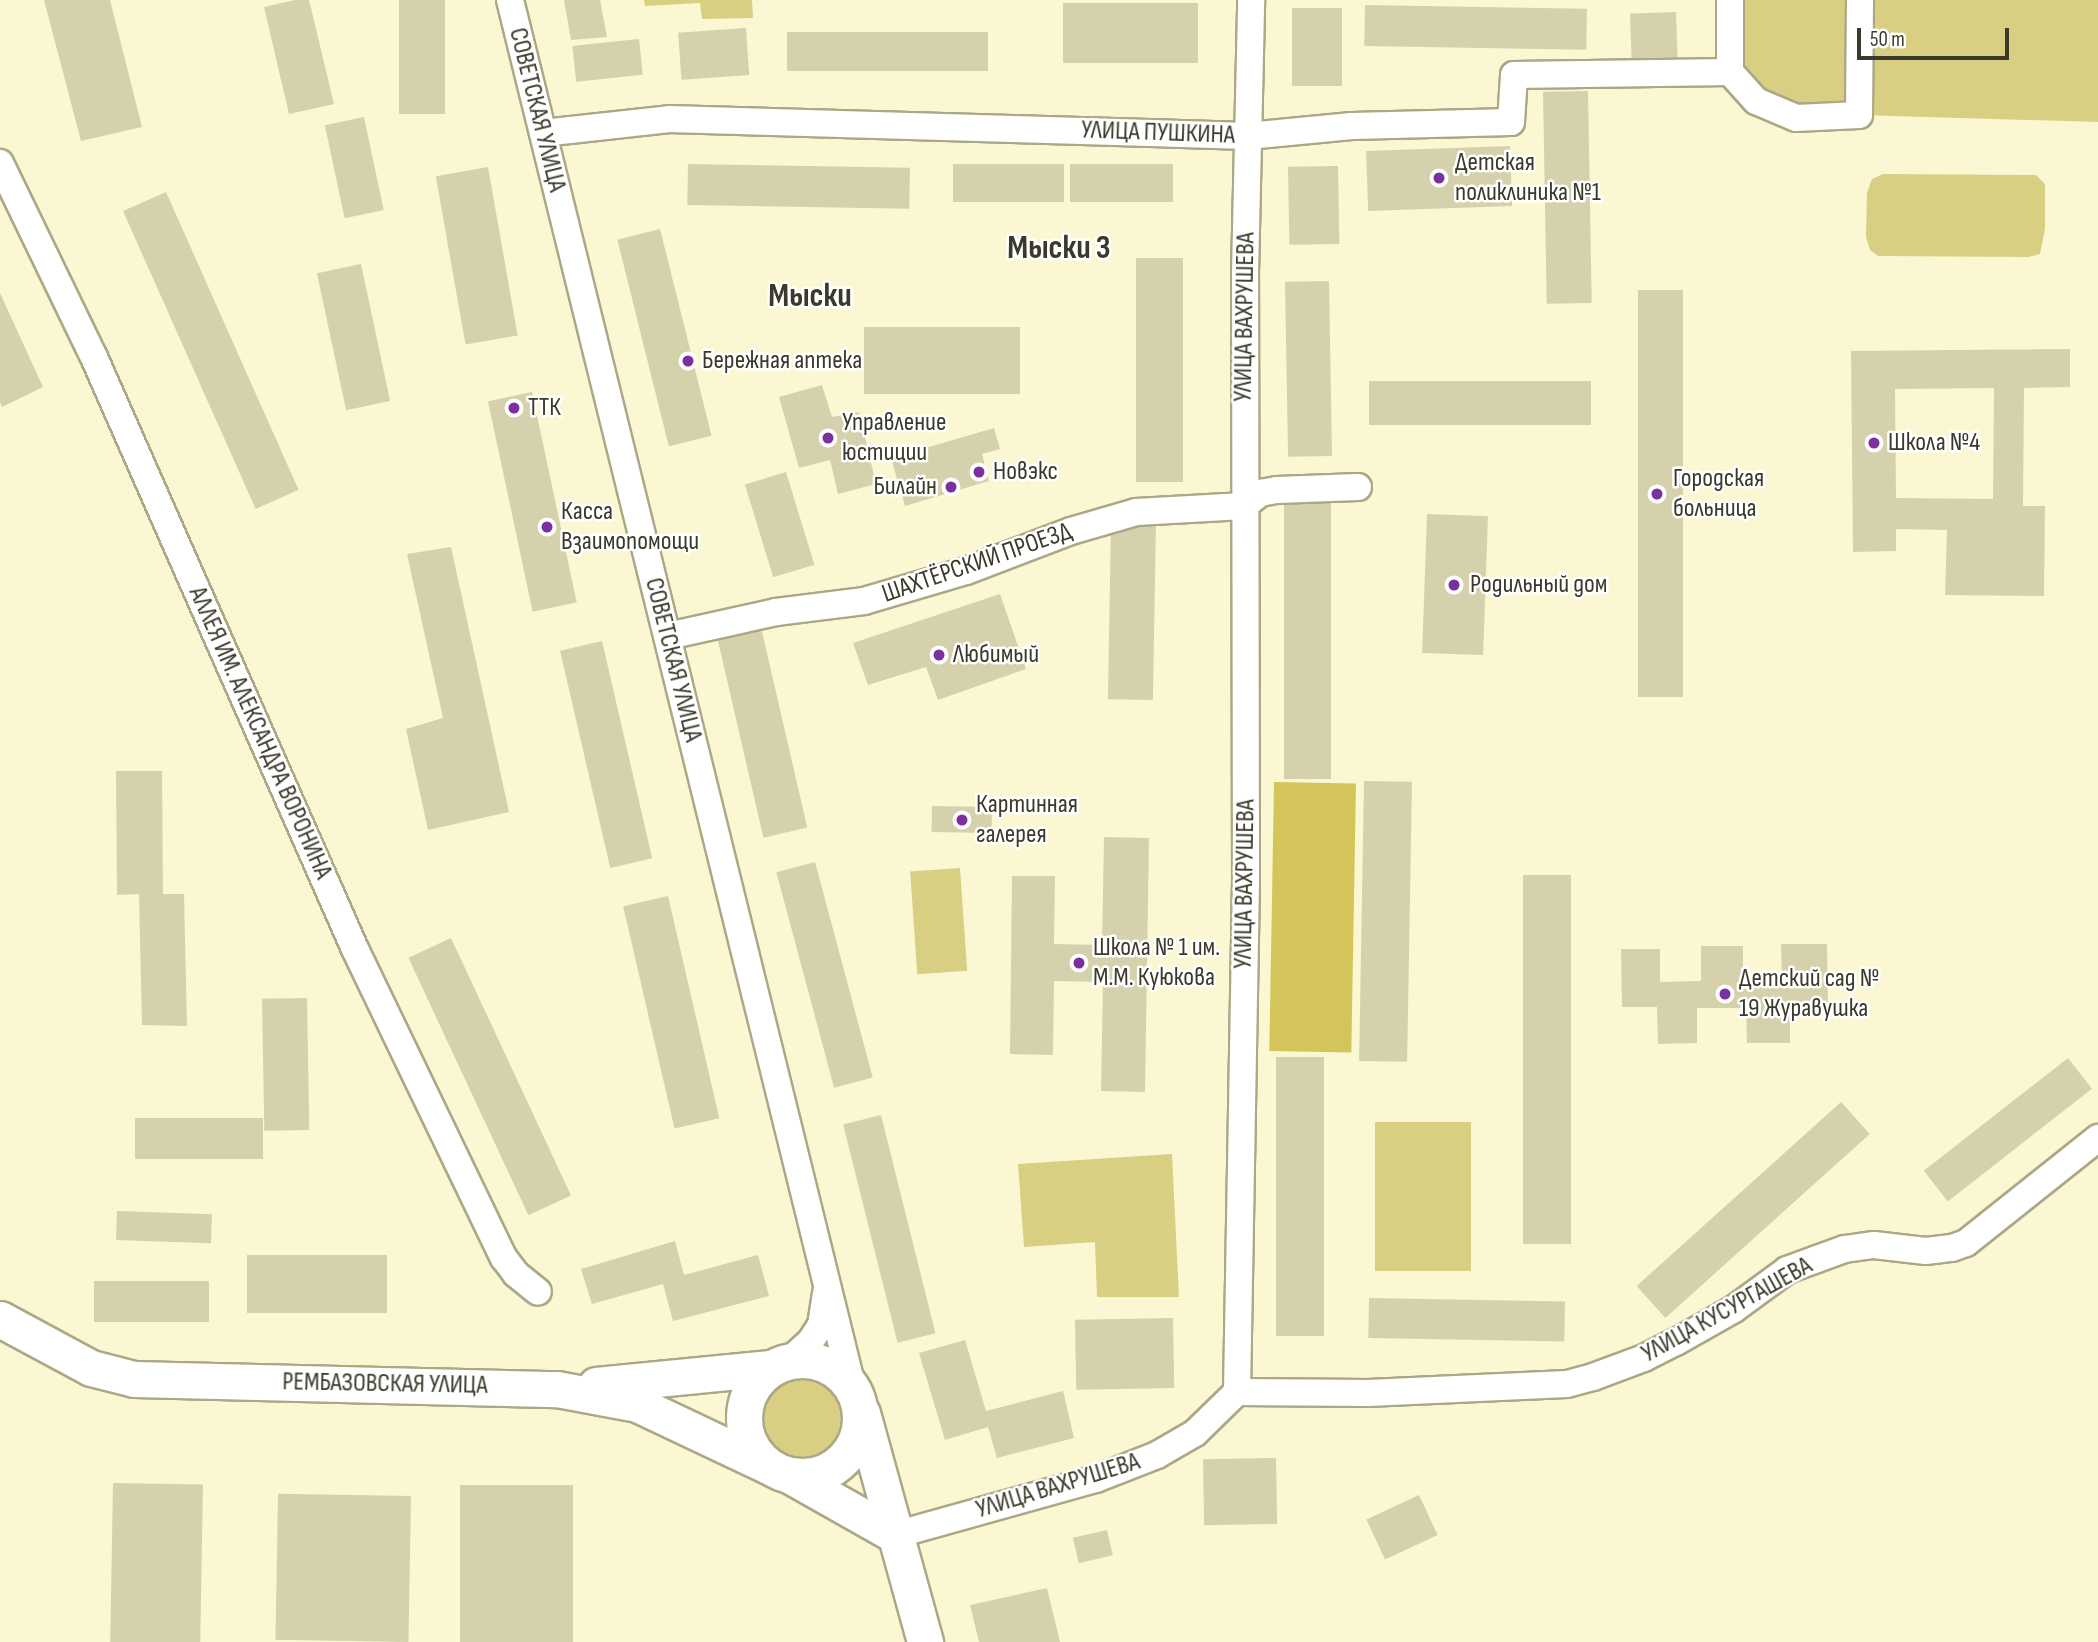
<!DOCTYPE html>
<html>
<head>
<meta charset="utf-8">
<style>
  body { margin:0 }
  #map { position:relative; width:2098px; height:1642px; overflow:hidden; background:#fbf7d2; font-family:"Sofia Sans Condensed",sans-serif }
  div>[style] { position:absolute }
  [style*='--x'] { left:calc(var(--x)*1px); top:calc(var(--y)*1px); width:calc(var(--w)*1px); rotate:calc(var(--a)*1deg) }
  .green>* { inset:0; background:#d9cf83; transform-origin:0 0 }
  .round { border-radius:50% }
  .forest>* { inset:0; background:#d4c55b; transform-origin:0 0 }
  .building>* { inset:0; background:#d5d1ad; transform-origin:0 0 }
  .roads { filter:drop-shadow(2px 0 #aca886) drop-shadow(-2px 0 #aca886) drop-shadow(0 2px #aca886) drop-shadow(0 -2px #aca886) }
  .minor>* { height:26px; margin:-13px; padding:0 13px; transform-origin:13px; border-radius:13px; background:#fff }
  .major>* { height:35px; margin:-17.5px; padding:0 17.5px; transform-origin:17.5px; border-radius:17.5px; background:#fff }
  .major>.ring { margin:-17.5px; padding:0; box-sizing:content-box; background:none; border:35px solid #fff; border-radius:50% }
  .dots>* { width:19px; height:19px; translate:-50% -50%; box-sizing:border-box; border:4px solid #fff; border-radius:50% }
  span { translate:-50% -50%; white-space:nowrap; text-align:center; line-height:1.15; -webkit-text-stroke:5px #fff; paint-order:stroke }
  .street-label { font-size:26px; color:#3b392a }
  .poi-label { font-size:26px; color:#3b392a }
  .left { translate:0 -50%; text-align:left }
  .right { translate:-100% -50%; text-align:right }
  .district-label { font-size:33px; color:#3b392a; font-weight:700 }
  .scale { position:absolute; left:1857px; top:28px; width:152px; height:32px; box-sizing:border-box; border:4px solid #3b392a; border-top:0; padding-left:9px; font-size:21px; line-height:24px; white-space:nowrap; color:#3b392a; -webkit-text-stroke:5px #fff; paint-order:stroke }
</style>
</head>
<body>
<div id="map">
  <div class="green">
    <i style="clip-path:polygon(644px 0,752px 0,753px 18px,702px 19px,700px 3px,645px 6px)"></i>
    <i style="clip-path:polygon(1730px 0,2098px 0,2098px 122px,1859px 115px,1796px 118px,1730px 72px)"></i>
    <i style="clip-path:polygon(1883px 174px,2036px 175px,2045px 184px,2045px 229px,2040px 254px,2028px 257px,1878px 256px,1870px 250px,1866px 237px,1867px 193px,1872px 179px)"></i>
    <i style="left:960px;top:868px;width:103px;height:50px;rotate:86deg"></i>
    <i style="left:1471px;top:1122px;width:149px;height:96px;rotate:90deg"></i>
    <i style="clip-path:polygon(1172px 1154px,1179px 1297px,1097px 1297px,1095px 1242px,1024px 1247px,1018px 1164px)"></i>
    <i class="round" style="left:758px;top:1376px;width:88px;height:88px"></i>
  </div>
  <div class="forest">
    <i style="left:1274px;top:782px;width:82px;height:269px;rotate:1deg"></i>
  </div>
  <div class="building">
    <i style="clip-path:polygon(44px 0,110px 0,142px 127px,81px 141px)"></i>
    <i style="clip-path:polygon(295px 0,309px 0,334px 104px,289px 114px,264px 7px)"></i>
    <i style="left:399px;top:0;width:46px;height:114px"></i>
    <i style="clip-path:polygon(564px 0,600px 0,607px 37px,571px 40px)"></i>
    <i style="left:1063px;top:3px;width:135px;height:60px"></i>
    <i style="left:1365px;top:5px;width:222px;height:41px;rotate:1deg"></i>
    <i style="left:1342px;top:8px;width:78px;height:50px;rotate:90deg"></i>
    <i style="left:1676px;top:12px;width:51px;height:46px;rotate:88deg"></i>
    <i style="left:746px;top:28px;width:47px;height:68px;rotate:86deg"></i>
    <i style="left:787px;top:32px;width:201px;height:39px"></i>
    <i style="left:639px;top:39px;width:36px;height:67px;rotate:84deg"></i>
    <i style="left:1588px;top:91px;width:212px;height:45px;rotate:89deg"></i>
    <i style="left:364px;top:117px;width:95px;height:40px;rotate:78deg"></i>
    <i style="left:1510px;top:146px;width:60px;height:144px;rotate:88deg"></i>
    <i style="left:688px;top:164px;width:222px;height:41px;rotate:1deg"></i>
    <i style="left:1064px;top:164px;width:38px;height:111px;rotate:90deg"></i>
    <i style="left:1070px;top:164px;width:103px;height:38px"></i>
    <i style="left:1338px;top:166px;width:78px;height:50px;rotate:89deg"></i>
    <i style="left:488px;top:167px;width:171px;height:53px;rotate:80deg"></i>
    <i style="left:166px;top:192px;width:326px;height:47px;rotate:66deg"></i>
    <i style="left:660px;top:229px;width:213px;height:44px;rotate:76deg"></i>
    <i style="left:1136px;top:258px;width:47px;height:224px"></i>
    <i style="left:361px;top:264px;width:140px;height:45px;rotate:78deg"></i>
    <i style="left:1329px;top:281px;width:175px;height:44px;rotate:89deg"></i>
    <i style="left:1638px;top:290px;width:45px;height:407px"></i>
    <i style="clip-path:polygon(0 293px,43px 387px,2px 407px,0 402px)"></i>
    <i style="left:864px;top:327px;width:156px;height:67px"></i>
    <i style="clip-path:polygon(evenodd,2070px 349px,2070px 387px,2024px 388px,2023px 506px,2045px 506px,2044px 596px,1945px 595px,1947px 530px,1896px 529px,1896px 551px,1853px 552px,1851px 351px,2070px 349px,1994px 388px,1993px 499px,1896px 498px,1895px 389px,1994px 388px)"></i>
    <i style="left:1369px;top:381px;width:222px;height:44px"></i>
    <i style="clip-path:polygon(822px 385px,832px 417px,859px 412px,876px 484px,838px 494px,830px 460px,799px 468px,779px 397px)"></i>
    <i style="left:532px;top:392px;width:215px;height:45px;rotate:78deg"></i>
    <i style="clip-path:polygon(994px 428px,1000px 449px,982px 454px,989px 481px,905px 506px,891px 458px)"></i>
    <i style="left:786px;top:472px;width:97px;height:43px;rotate:73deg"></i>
    <i style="left:1284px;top:500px;width:47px;height:279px"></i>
    <i style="left:1427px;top:514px;width:61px;height:139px;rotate:2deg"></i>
    <i style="left:1156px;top:522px;width:178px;height:45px;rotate:91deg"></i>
    <i style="clip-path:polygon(451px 547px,509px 812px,428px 830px,406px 729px,443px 718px,407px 554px)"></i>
    <i style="clip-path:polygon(1000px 594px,1026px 669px,938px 700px,926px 667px,868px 685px,853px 643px)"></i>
    <i style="left:760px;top:623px;width:210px;height:45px;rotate:77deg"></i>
    <i style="left:602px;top:641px;width:223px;height:43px;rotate:77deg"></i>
    <i style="clip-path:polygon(116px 771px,162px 771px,163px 894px,184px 894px,187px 1026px,142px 1025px,139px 894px,117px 895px)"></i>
    <i style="left:1364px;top:781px;width:48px;height:280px;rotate:1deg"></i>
    <i style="left:932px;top:806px;width:60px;height:26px;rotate:1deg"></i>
    <i style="clip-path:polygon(1104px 837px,1149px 838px,1145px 1092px,1101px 1091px,1103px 982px,1054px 981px,1053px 1055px,1010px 1054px,1012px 876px,1055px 876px,1054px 944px,1102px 945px)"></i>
    <i style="left:815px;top:862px;width:223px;height:40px;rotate:75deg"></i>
    <i style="left:1523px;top:875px;width:48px;height:369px"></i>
    <i style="left:668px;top:896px;width:228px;height:46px;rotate:77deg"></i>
    <i style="left:451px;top:938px;width:284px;height:47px;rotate:65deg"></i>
    <i style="clip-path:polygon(1781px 944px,1827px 944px,1828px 1012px,1790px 1012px,1790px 1043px,1747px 1043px,1746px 1008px,1697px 1008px,1697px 1043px,1658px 1044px,1657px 1007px,1622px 1007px,1621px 949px,1660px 949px,1660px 982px,1701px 981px,1701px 946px,1743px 946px,1743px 981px,1782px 980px)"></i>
    <i style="left:307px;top:998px;width:132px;height:45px;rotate:89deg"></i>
    <i style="left:1276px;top:1057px;width:48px;height:279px"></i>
    <i style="left:2068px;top:1058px;width:39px;height:183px;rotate:52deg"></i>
    <i style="left:1841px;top:1102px;width:43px;height:275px;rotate:48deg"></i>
    <i style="left:881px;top:1115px;width:225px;height:39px;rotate:76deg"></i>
    <i style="left:135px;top:1118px;width:128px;height:41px"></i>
    <i style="left:117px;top:1211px;width:95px;height:29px;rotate:2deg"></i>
    <i style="clip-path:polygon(675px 1241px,684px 1275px,758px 1255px,769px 1296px,673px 1321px,663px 1284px,592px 1304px,581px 1269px)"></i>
    <i style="left:247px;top:1255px;width:140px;height:58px"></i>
    <i style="left:94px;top:1281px;width:115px;height:41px"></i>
    <i style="left:1369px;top:1298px;width:196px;height:40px;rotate:1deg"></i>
    <i style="left:1173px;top:1318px;width:70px;height:98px;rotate:89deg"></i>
    <i style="clip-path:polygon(965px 1340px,986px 1411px,1063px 1391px,1074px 1438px,997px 1458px,988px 1427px,945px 1440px,919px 1353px)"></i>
    <i style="left:1276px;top:1458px;width:66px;height:73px;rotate:89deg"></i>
    <i style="left:113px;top:1483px;width:90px;height:159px;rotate:1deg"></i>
    <i style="left:573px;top:1485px;width:157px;height:113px;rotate:90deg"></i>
    <i style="left:1419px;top:1495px;width:44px;height:58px;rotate:65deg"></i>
    <i style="left:411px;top:1496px;width:146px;height:133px;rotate:91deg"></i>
    <i style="left:1107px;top:1530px;width:26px;height:35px;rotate:77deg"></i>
    <i style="clip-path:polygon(1047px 1588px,1060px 1642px,979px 1642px,970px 1605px)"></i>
  </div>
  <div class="roads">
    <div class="minor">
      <i style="--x:510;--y:0;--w:1428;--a:76.14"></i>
      <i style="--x:1730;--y:0;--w:72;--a:90"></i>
      <i style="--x:1730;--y:72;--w:39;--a:48"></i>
      <i style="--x:1756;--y:101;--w:43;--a:23"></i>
      <i style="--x:1796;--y:118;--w:63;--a:-2.7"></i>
      <i style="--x:1859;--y:115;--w:115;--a:-89.5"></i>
      <i style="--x:543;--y:133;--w:127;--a:-6.3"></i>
      <i style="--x:669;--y:119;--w:579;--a:1.68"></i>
      <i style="--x:1248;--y:136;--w:104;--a:-5.5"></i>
      <i style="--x:1352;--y:126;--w:159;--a:-1.4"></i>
      <i style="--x:1511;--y:122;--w:47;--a:-86.3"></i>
      <i style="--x:1514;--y:75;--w:216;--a:-0.8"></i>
      <i style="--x:0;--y:163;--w:213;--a:64.2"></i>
      <i style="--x:93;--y:355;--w:649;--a:66.2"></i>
      <i style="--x:355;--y:949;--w:343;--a:64.3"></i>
      <i style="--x:504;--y:1258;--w:20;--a:53"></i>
      <i style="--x:516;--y:1274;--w:28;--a:39"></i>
      <i style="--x:668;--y:636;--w:111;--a:-12.5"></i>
      <i style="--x:776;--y:612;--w:89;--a:-7.1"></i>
      <i style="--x:864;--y:601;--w:106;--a:-16.4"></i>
      <i style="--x:966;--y:571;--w:112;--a:-20.9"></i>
      <i style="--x:1071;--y:531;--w:68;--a:-16.3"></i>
      <i style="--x:1136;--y:512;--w:108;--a:-3.2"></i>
      <i style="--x:1244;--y:506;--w:21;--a:-39"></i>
      <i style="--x:1260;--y:493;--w:17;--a:-10"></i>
      <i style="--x:1277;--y:490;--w:81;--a:-2.1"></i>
      <i style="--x:791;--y:1359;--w:25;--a:-42"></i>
      <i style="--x:810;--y:1342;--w:20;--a:-57"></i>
      <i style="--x:821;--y:1325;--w:33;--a:-81"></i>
      <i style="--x:1237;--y:1392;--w:131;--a:0.4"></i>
      <i style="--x:1368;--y:1393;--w:199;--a:-2.6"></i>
      <i style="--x:1567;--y:1384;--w:27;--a:-15"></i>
      <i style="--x:1593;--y:1377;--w:54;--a:-20.4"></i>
      <i style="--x:1644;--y:1358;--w:36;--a:-27"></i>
      <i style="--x:1676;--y:1342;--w:67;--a:-29.6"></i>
      <i style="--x:1734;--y:1309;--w:66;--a:-36.3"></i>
      <i style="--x:1787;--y:1270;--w:32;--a:-20"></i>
      <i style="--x:1817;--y:1259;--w:30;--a:-20"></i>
      <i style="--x:1845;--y:1249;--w:29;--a:-8"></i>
      <i style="--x:1874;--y:1245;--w:52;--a:6.6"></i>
      <i style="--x:1926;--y:1251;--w:26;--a:-7"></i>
      <i style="--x:1952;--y:1248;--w:15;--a:-20"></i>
      <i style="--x:1966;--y:1243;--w:169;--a:-38.5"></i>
      <i style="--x:895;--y:1535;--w:209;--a:-15.6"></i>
      <i style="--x:1096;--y:1479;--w:66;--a:-21.5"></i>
      <i style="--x:1157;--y:1455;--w:44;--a:-30.1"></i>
      <i style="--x:1195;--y:1433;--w:59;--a:-44.3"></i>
      <i style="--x:1237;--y:1392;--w:512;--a:-88.99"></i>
      <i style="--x:1246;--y:880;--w:606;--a:-90.09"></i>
      <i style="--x:1245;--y:274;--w:274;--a:-88.7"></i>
    </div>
    <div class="major">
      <i style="--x:0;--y:1319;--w:103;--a:28.3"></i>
      <i style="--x:91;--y:1368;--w:44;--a:14.3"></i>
      <i style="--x:134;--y:1379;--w:423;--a:1.4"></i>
      <i style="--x:557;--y:1389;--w:81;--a:10.6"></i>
      <i style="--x:637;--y:1404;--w:145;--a:25.3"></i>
      <i class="ring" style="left:744px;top:1360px;width:81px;height:81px"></i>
      <i style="--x:596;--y:1385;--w:175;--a:-5.6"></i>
      <i style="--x:862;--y:1413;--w:238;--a:74.6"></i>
      <i style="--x:789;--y:1475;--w:122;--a:29.5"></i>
    </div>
  </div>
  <div class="dots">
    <i style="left:1439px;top:178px;background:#7b30a1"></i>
    <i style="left:688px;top:361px;background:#7b30a1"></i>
    <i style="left:514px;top:408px;background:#7b30a1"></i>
    <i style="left:828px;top:438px;background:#7b30a1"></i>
    <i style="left:1874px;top:443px;background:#7b30a1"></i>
    <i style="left:979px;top:472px;background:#7b30a1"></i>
    <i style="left:951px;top:487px;background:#7b30a1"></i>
    <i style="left:1657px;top:494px;background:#7b30a1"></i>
    <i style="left:547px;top:527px;background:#7b30a1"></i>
    <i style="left:1454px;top:585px;background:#7b30a1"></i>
    <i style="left:939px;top:655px;background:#7b30a1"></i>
    <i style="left:962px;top:820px;background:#7b30a1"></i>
    <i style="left:1079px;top:963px;background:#7b30a1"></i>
    <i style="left:1725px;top:994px;background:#7b30a1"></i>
  </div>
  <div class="street-label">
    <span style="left:537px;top:110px;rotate:76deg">СОВЕТСКАЯ УЛИЦА</span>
    <span style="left:1158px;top:133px;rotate:2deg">УЛИЦА ПУШКИНА</span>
    <span style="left:1245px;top:317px;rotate:-89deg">УЛИЦА ВАХРУШЕВА</span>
    <span style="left:977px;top:563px;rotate:-19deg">ШАХТЁРСКИЙ ПРОЕЗД</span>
    <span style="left:673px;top:660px;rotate:76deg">СОВЕТСКАЯ УЛИЦА</span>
    <span style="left:260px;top:733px;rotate:66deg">АЛЛЕЯ ИМ. АЛЕКСАНДРА ВОРОНИНА</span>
    <span style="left:1245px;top:884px;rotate:-89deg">УЛИЦА ВАХРУШЕВА</span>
    <span style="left:1727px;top:1310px;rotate:-29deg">УЛИЦА КУСУРГАШЕВА</span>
    <span style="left:385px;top:1384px;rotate:1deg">РЕМБАЗОВСКАЯ УЛИЦА</span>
    <span style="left:1058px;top:1486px;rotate:-17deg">УЛИЦА ВАХРУШЕВА</span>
  </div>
  <div class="poi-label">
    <span class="left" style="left:1455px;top:178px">Детская<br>поликлиника №1</span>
    <span class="left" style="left:702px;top:361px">Бережная аптека</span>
    <span class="left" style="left:528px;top:408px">ТТК</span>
    <span class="left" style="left:842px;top:438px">Управление<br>юстиции</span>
    <span class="left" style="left:1888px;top:443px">Школа №4</span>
    <span class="left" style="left:993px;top:472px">Новэкс</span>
    <span class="left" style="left:1673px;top:494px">Городская<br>больница</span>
    <span class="right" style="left:937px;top:487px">Билайн</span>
    <span class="left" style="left:561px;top:527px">Касса<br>Взаимопомощи</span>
    <span class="left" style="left:1470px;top:585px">Родильный дом</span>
    <span class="left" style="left:953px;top:655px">Любимый</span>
    <span class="left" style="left:976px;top:820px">Картинная<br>галерея</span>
    <span class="left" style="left:1093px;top:963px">Школа № 1 им.<br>М.М. Куюкова</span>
    <span class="left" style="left:1739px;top:994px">Детский сад №<br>19 Журавушка</span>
  </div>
  <div class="district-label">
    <span style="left:1059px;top:249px">Мыски 3</span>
    <span style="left:810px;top:297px">Мыски</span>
  </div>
  <div class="scale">50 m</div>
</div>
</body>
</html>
